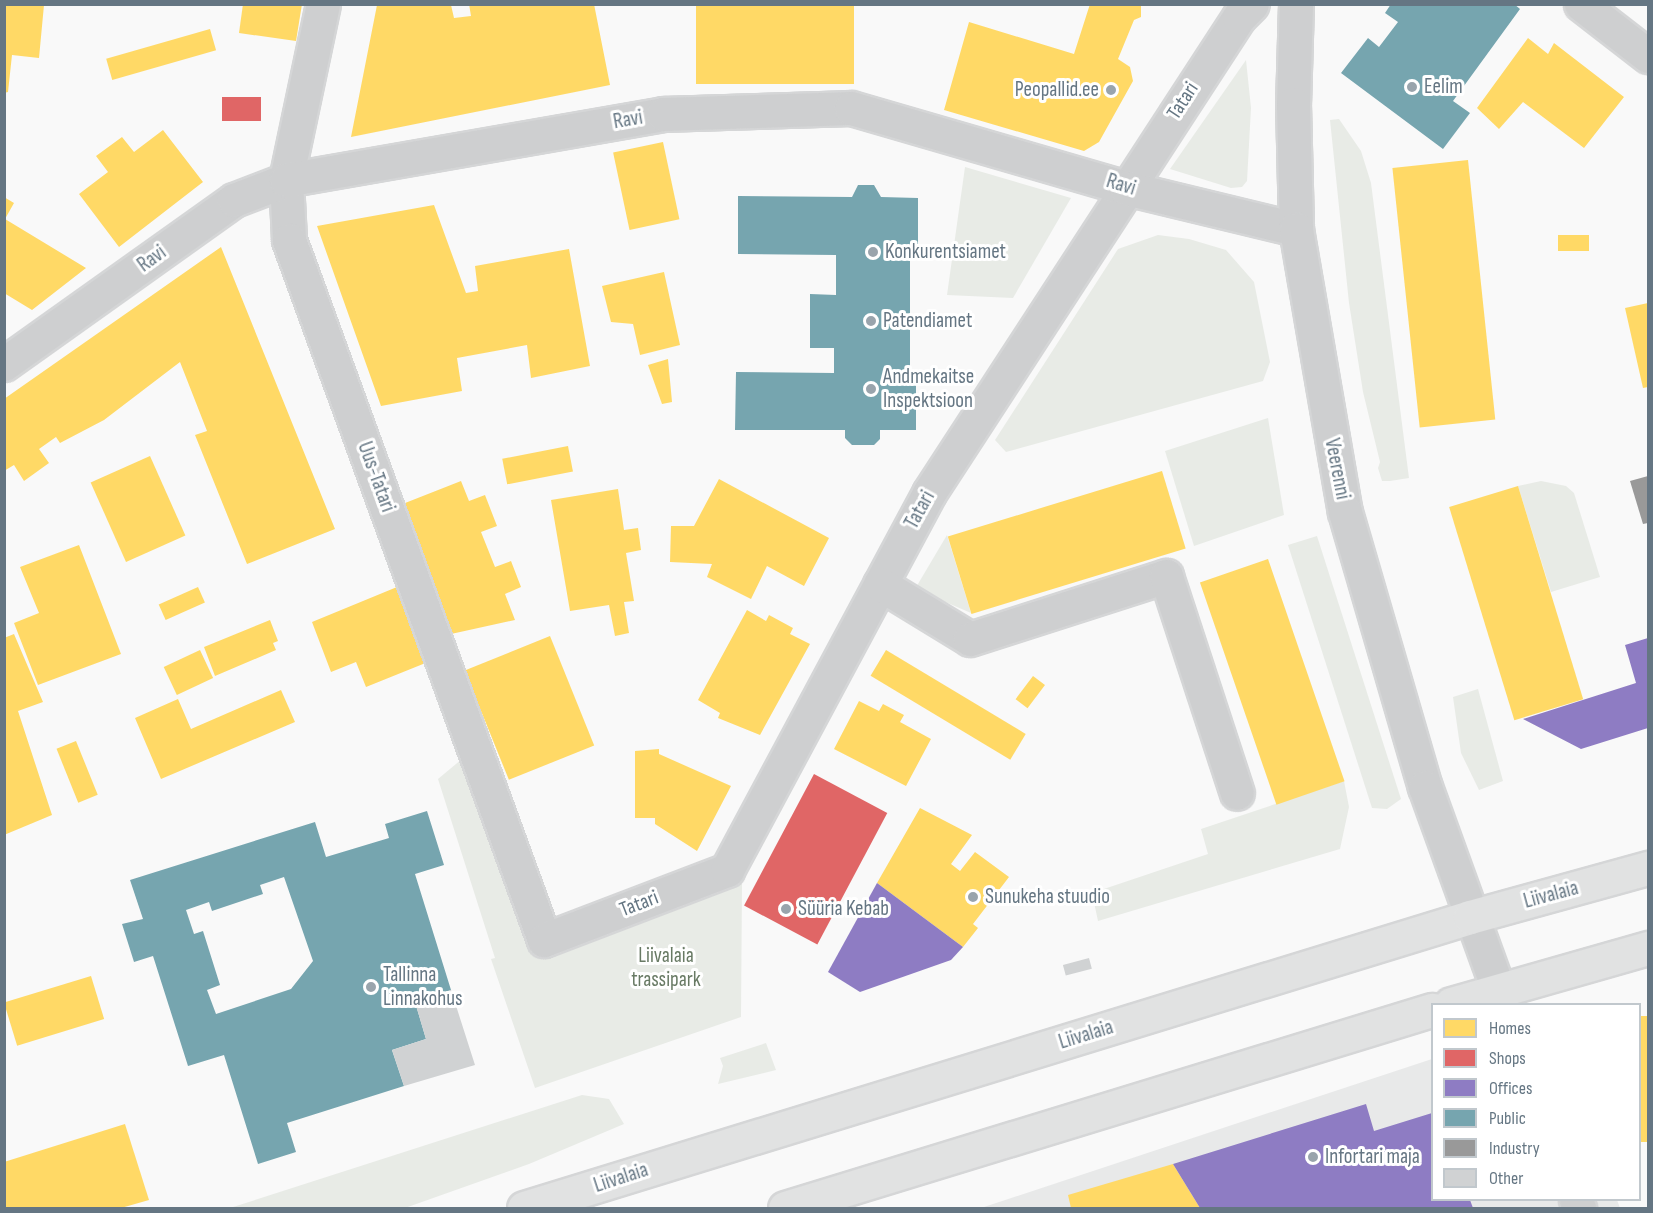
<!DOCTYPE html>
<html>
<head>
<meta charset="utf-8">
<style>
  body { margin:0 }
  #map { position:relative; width:1653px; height:1213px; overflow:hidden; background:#f9f9f9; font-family:"Sofia Sans Condensed",sans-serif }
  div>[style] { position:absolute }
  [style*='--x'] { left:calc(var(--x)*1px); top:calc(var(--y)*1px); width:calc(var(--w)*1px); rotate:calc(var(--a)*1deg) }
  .built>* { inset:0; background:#e8e9e9 }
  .green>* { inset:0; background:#e8ebe6 }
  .homes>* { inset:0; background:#ffd966; transform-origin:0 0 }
  .shops>* { inset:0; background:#e06666; transform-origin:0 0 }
  .offices>* { inset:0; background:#8e7cc3 }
  .public>* { inset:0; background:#76a5af }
  .industry>* { inset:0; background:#999 }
  .building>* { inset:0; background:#d0d2d3; transform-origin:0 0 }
  .roads { filter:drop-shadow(2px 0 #d5d6d7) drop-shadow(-2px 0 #d5d6d7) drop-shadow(0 2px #d5d6d7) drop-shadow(0 -2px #d5d6d7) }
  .minor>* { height:33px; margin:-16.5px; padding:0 16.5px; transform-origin:16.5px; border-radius:16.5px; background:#cecfd0 }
  .tertiary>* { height:33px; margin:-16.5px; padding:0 16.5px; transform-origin:16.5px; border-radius:16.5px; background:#cecfd0 }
  .primary>* { height:33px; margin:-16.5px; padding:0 16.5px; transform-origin:16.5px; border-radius:16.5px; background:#e1e2e2 }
  .dots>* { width:16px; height:16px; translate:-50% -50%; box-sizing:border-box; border:3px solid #fff; border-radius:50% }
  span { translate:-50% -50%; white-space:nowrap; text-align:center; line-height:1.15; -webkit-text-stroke:6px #fff; paint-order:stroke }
  .poi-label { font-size:21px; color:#657683 }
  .left { translate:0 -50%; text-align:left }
  .right { translate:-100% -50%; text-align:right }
  .street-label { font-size:21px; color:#657683 }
  .park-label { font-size:21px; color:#687a64 }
  .frame { position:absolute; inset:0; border:6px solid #657683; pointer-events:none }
  .legend { position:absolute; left:1431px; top:1003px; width:210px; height:198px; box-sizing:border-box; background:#fff; border:2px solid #c1c8cd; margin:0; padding:8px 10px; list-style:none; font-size:18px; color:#657683 }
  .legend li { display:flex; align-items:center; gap:12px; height:30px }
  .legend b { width:30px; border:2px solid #c1c8cd }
</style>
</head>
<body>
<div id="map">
  <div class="built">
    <i style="clip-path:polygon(1432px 1059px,1432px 1200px,1617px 1200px,1620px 1208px,981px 1208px)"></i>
  </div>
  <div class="green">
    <i style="clip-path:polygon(1246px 60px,1251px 108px,1247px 181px,1242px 187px,1231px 188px,1170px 169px)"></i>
    <i style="clip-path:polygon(1339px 119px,1361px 151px,1371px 183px,1409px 478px,1390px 481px,1382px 481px,1378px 468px,1380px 462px,1363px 392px,1349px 303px,1330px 120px)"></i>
    <i style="clip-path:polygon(965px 167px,1071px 198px,1013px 298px,947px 295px)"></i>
    <i style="clip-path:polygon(1158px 235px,1189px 239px,1226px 250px,1254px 282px,1270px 362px,1263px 381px,1006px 452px,995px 440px,1118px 249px)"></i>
    <i style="clip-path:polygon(1268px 418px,1284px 515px,1194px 546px,1165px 451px)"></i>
    <i style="clip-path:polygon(1541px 481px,1566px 486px,1574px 493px,1600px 577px,1551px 592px,1518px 486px)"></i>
    <i style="clip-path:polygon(947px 535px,971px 613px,915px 589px)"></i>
    <i style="clip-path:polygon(1317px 536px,1401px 799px,1387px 809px,1372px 808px,1288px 545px)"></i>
    <i style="clip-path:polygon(1478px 689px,1503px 781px,1479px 790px,1461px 753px,1453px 697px)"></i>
    <i style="clip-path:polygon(462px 759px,528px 946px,727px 870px,742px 884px,741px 1017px,535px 1088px,491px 959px,495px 958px,438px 779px)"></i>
    <i style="clip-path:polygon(1344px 781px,1349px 807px,1340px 849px,1098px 921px,1092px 893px,1208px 854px,1201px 829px)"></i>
    <i style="clip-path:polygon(766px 1043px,776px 1070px,718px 1084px,723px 1066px,720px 1058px)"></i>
    <i style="clip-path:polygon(582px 1095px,609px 1099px,624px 1124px,529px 1164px,405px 1208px,230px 1208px)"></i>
  </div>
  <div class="homes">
    <i style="clip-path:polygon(243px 4px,302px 4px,296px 41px,239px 33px)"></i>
    <i style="clip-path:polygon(469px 4px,594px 4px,610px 85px,351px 137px,377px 5px,451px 5px,454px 18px,471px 16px)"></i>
    <i style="left:696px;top:4px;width:158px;height:80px"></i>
    <i style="clip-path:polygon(1090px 4px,1141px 4px,1141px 17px,1134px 20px,1118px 59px,1130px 67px,1133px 81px,1099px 142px,1084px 151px,944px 110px,969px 22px,1074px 54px)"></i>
    <i style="clip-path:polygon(4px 5px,44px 5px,39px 58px,12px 55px,8px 92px,4px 93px)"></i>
    <i style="left:210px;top:29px;width:22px;height:108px;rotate:74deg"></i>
    <i style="clip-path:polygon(1528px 38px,1548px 54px,1554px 43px,1624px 97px,1584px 148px,1523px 102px,1499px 129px,1477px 108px)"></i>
    <i style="clip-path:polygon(163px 130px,203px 182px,119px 247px,79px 194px,108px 172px,96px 156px,122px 137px,134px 152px)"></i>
    <i style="left:663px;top:142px;width:79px;height:51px;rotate:78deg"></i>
    <i style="left:1468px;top:160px;width:261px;height:76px;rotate:84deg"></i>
    <i style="clip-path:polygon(4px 197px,14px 203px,5px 219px,86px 268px,32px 310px,4px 293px)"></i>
    <i style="clip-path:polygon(434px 205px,466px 293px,478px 291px,475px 266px,569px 249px,590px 366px,531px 378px,527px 345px,457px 358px,462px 391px,381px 406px,317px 226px)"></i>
    <i style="left:1558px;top:235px;width:31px;height:16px"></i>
    <i style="clip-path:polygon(221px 247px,335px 529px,247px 564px,195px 435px,207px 431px,180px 362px,104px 420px,60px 443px,56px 437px,39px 449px,49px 463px,24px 481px,14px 465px,4px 471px,4px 399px)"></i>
    <i style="clip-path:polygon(664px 272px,680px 345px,640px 355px,633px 324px,611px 322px,602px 286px)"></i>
    <i style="clip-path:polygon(1648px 303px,1648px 387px,1643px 388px,1625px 308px)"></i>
    <i style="clip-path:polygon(668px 359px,672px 402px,662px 404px,648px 365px)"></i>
    <i style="left:568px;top:446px;width:26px;height:67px;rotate:79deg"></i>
    <i style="left:150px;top:456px;width:87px;height:65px;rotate:66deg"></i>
    <i style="left:1162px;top:471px;width:81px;height:224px;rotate:73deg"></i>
    <i style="clip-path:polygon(719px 479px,829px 538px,804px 586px,767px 566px,751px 599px,707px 577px,712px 564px,670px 562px,671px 526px,694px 526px)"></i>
    <i style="clip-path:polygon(461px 481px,469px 501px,485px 495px,497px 526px,481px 532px,495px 567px,511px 561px,521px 587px,505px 594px,515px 620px,451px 634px,400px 505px)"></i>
    <i style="left:1518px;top:486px;width:223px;height:72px;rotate:73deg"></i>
    <i style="clip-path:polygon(618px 489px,624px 530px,638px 528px,641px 550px,626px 553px,634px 601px,624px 602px,629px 633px,615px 636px,609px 605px,570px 611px,551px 500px)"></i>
    <i style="clip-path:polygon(79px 545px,121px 654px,38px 685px,14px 623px,39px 613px,20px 567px)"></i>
    <i style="left:1268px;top:559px;width:235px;height:72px;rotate:71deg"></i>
    <i style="left:198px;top:587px;width:17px;height:43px;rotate:66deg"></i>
    <i style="clip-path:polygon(397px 587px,428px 662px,366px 687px,356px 662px,331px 672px,312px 622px)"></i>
    <i style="clip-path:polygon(747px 610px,766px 621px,769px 615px,793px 628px,790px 634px,810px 644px,760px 735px,718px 718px,720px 713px,698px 700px)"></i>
    <i style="clip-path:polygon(270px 620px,278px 641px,273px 643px,276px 650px,215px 676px,204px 647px)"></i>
    <i style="clip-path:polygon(14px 634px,43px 702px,18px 711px,52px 815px,4px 835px,4px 638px)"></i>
    <i style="left:550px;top:636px;width:118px;height:92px;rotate:68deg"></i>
    <i style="left:200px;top:650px;width:31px;height:40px;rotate:65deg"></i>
    <i style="left:886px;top:650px;width:163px;height:30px;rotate:31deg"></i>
    <i style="left:1033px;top:676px;width:15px;height:29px;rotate:37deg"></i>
    <i style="clip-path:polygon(281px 690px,295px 722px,161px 779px,135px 718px,178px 699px,191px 729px)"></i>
    <i style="clip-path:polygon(859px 701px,879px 711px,883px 704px,904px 715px,900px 722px,931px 739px,906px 786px,834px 749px)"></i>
    <i style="left:76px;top:741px;width:58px;height:21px;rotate:68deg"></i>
    <i style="clip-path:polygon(659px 749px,659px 754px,731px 786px,697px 851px,655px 824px,655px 818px,635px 818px,635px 751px)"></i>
    <i style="clip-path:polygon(920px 808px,972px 835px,951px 864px,960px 871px,975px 852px,1009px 877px,973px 924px,978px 928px,963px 947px,877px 883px)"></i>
    <i style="left:91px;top:976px;width:45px;height:91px;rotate:73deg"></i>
    <i style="left:1648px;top:1016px;width:126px;height:9px;rotate:90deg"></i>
    <i style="clip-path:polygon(125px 1124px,149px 1200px,121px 1208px,4px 1208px,4px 1162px)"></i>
    <i style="clip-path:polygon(1173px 1164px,1200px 1208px,1071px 1208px,1068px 1195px)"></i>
  </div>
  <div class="shops">
    <i style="left:222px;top:97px;width:39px;height:24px"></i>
    <i style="left:814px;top:774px;width:83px;height:149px;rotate:28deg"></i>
  </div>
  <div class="offices">
    <i style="clip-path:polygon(1648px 638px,1648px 728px,1581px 749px,1523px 719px,1636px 683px,1625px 645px)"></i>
    <i style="clip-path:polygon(877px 883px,963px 947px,951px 960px,860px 992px,828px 972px)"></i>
    <i style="clip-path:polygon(1366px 1104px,1374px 1131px,1432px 1113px,1432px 1200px,1470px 1200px,1473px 1208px,1200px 1208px,1173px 1164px)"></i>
  </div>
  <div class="public">
    <i style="clip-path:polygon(1391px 4px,1514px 4px,1520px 9px,1453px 101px,1470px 113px,1443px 149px,1341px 73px,1368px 38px,1379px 47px,1398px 22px,1385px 13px)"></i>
    <i style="clip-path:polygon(858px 185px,874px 185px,881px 197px,918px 198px,918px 257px,910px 257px,910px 371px,916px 371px,916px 430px,880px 430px,880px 439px,874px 445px,852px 445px,845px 438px,845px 430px,735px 430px,736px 372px,834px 373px,834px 348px,810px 348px,810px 294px,836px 295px,836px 255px,738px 254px,738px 196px,852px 197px)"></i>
    <i style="clip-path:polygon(evenodd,427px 811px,444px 865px,415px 874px,451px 990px,415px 1002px,426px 1039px,392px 1050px,404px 1086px,287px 1123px,296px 1152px,258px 1164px,224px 1055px,188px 1066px,153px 956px,134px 962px,122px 924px,143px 919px,130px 880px,315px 822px,326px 857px,389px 838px,385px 824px,427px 811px,284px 877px,313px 961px,291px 989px,216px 1014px,207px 990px,220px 985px,203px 931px,194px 934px,186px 910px,209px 902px,212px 911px,263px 894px,260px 885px,284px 877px)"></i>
  </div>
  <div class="industry">
    <i style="clip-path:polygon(1648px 476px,1648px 523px,1643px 524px,1630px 481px)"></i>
  </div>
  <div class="building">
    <i style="left:1089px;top:958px;width:11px;height:27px;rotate:75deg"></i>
    <i style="clip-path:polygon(451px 990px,475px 1065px,404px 1086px,392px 1050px,426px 1039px,415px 1002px)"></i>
  </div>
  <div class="roads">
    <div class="minor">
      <i style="--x:323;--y:4;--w:180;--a:101.9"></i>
      <i style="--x:286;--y:180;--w:60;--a:87.1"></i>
      <i style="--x:289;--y:240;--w:745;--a:69.98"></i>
      <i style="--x:544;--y:940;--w:196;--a:-20.9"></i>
      <i style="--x:727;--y:870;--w:428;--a:-61.8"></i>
      <i style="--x:929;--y:493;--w:568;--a:-56.93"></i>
      <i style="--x:1239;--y:17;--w:18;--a:-45"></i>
      <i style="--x:1581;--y:4;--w:85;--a:37.8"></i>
      <i style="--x:4;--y:364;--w:282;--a:-35.5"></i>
      <i style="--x:234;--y:200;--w:56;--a:-21"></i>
      <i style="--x:286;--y:180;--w:383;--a:-9.9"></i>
      <i style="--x:663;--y:114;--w:188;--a:-1.8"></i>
      <i style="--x:851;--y:108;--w:286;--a:16.2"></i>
      <i style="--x:1126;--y:188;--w:175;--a:13.6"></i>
      <i style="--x:880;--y:584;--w:105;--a:31.4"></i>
      <i style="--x:970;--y:639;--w:206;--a:-17.8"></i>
      <i style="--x:1166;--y:576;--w:228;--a:71.9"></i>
      <i style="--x:1576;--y:1200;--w:9;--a:69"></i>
    </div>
    <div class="tertiary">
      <i style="--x:1296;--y:4;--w:100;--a:91.7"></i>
      <i style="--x:1293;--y:104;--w:125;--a:88.6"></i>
      <i style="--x:1296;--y:229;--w:287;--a:80.2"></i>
      <i style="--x:1345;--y:512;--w:286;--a:73.8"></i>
      <i style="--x:1425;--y:787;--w:217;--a:70.1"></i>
    </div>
    <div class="primary">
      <i style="--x:1451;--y:1004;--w:205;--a:-15.9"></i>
      <i style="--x:524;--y:1208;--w:990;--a:-17.1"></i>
      <i style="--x:1470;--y:917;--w:185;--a:-15.4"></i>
      <i style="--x:785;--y:1208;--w:677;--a:-17.02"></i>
    </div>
  </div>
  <div class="dots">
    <i style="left:1412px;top:87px;background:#99a4ac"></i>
    <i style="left:1111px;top:90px;background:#99a4ac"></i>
    <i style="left:873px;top:252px;background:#99a4ac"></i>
    <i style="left:871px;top:321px;background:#99a4ac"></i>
    <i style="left:871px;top:389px;background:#99a4ac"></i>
    <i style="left:973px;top:897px;background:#99a4ac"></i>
    <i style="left:786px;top:909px;background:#99a4ac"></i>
    <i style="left:371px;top:987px;background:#99a4ac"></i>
    <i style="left:1313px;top:1157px;background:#99a4ac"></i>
  </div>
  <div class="poi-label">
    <span class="left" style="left:1424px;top:87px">Eelim</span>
    <span class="right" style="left:1099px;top:90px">Peopallid.ee</span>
    <span class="left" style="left:885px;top:252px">Konkurentsiamet</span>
    <span class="left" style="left:883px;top:321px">Patendiamet</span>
    <span class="left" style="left:883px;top:389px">Andmekaitse<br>Inspektsioon</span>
    <span class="left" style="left:985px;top:897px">Sunukeha stuudio</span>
    <span class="left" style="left:798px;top:909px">Süüria Kebab</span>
    <span class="left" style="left:383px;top:987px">Tallinna<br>Linnakohus</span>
    <span class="left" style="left:1325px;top:1157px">Infortari maja</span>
  </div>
  <div class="street-label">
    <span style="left:1183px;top:101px;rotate:-57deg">Tatari</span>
    <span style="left:628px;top:120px;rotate:-10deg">Ravi</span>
    <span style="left:1121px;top:185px;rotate:17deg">Ravi</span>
    <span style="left:152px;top:259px;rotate:-36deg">Ravi</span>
    <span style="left:1337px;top:469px;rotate:79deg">Veerenni</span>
    <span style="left:376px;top:477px;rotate:70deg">Uus-Tatari</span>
    <span style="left:920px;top:510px;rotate:-61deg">Tatari</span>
    <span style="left:1551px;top:895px;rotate:-15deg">Liivalaia</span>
    <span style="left:639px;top:904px;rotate:-21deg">Tatari</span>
    <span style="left:1086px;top:1035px;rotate:-17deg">Liivalaia</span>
    <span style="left:621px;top:1178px;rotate:-18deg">Liivalaia</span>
  </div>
  <div class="park-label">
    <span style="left:666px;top:968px">Liivalaia<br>trassipark</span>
  </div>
  <div class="frame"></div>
  <ul class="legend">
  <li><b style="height:16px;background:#ffd966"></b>Homes</li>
  <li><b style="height:16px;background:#e06666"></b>Shops</li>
  <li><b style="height:16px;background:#8e7cc3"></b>Offices</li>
  <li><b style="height:16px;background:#76a5af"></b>Public</li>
  <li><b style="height:16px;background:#999"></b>Industry</li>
  <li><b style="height:16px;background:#d0d2d3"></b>Other</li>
  </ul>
</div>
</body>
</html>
